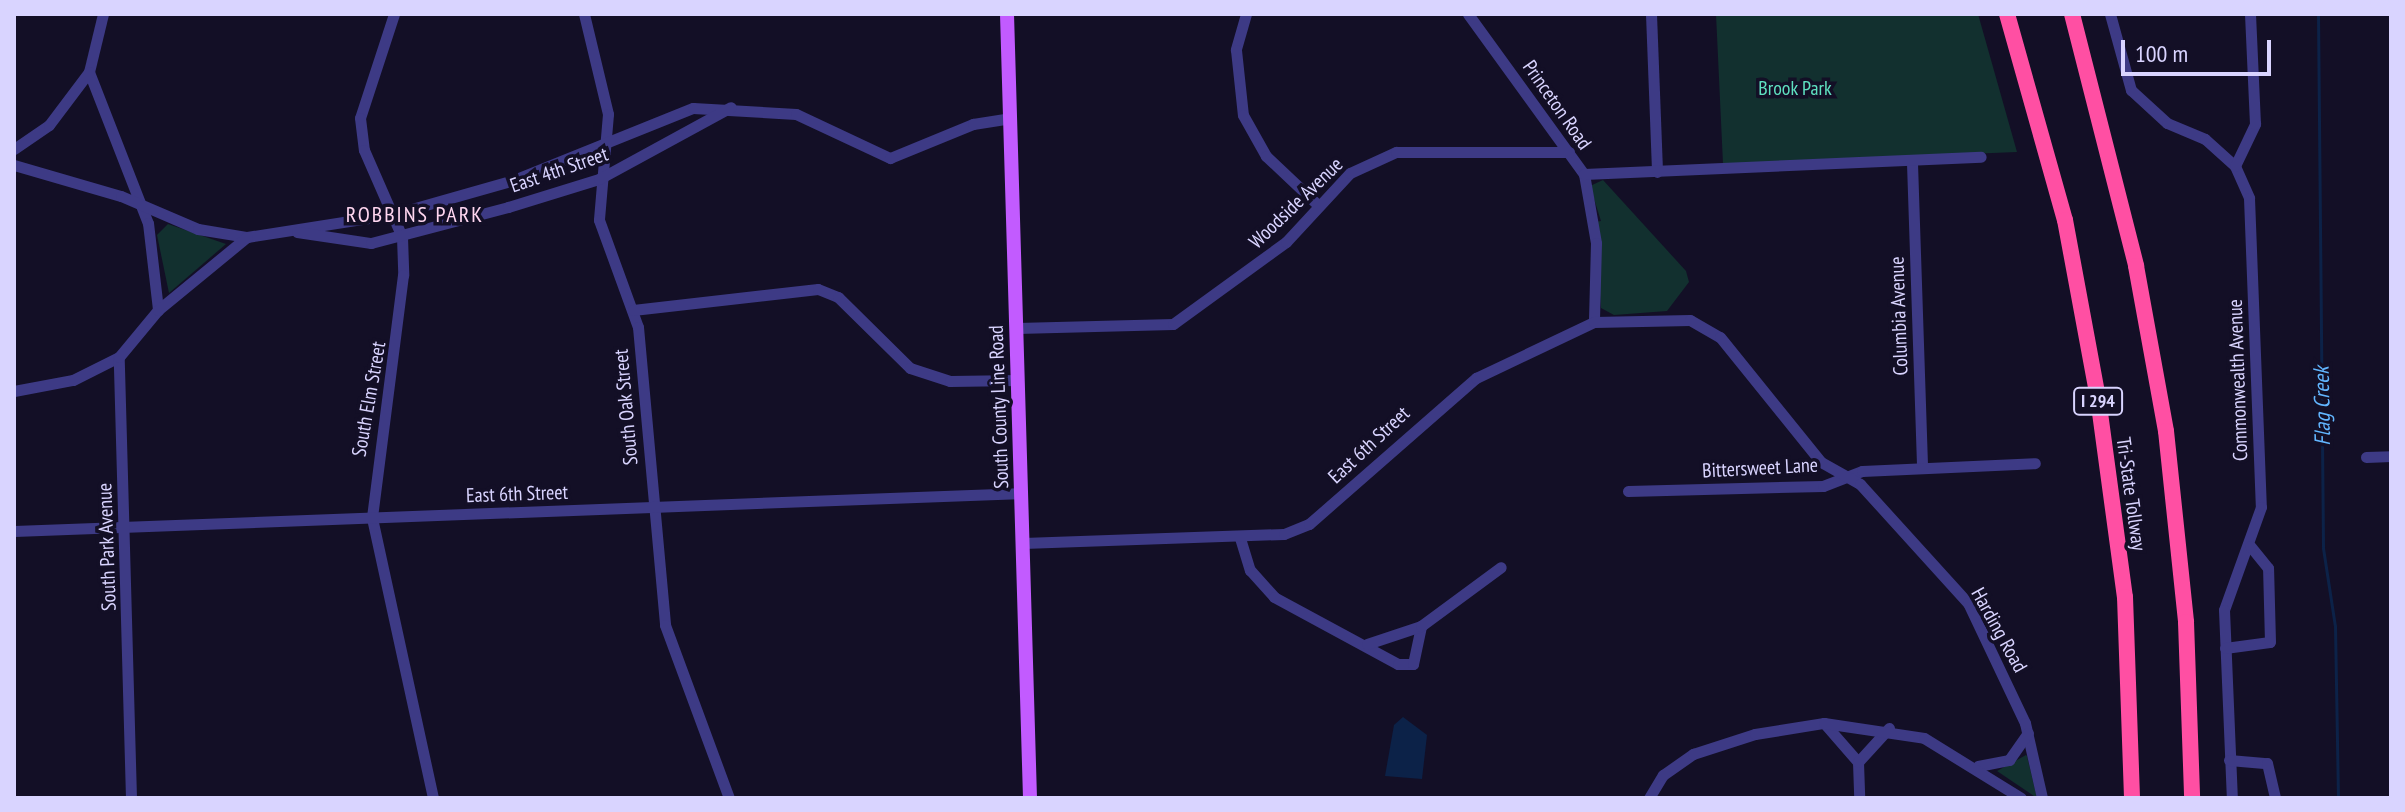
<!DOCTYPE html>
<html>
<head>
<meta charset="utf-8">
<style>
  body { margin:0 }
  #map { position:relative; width:2405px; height:812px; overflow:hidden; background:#130f26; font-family:"PT Sans Narrow",sans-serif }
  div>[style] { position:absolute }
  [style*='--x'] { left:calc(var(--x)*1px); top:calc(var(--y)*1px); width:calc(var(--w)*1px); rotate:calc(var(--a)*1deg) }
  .green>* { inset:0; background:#12302f }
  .water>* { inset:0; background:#0c2248 }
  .stream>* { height:3px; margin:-1.5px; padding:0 1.5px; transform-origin:1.5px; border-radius:1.5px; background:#0c2248 }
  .minor>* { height:11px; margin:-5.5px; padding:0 5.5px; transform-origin:5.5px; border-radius:5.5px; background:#3d3a85 }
  .major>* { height:14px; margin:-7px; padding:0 7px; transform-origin:7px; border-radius:7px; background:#c25bff }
  .highway>* { height:16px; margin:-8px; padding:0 8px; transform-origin:8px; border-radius:8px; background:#ff4fa3 }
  span { translate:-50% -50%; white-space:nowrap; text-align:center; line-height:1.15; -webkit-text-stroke:7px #130f26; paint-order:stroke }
  .shield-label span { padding:2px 6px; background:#130f26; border:2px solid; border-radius:6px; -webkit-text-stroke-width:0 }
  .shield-label { font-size:18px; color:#d9d4ff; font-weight:700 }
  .park-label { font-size:20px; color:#5fe0c0 }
  .street-label { font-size:20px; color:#d9d4ff }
  .neighbourhood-label { font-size:22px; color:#ffd6f0; letter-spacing:2px }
  .water-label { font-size:22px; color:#62b6ff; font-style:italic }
  .frame { position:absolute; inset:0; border:16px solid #d9d4ff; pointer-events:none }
  .scale { position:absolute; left:2121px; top:40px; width:150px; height:36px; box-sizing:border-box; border:4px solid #d9d4ff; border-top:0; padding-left:10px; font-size:24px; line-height:28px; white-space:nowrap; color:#d9d4ff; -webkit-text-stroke:6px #130f26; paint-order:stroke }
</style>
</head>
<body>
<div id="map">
  <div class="green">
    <i style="clip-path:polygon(1716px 14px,1978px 14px,2017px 152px,1723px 164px)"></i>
    <i style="clip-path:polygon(1603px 180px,1686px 271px,1689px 282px,1667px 311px,1614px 315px,1601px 308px,1595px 222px,1601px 221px,1590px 186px)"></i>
    <i style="clip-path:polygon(168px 224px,226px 244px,169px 293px,157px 235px)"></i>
    <i style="clip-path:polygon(2026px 755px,2027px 756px,2037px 798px,1997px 771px)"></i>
  </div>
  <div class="water">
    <i style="clip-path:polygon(1403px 717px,1427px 735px,1422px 779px,1385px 776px,1394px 725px)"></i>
  </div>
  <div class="stream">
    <i style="--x:2318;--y:14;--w:534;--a:89.46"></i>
    <i style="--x:2323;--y:548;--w:79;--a:81.3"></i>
    <i style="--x:2335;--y:626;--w:172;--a:89"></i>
  </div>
  <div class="minor">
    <i style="--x:103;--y:14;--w:60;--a:103.6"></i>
    <i style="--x:89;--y:72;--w:162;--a:68.7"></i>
    <i style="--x:148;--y:223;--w:88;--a:83.4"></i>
    <i style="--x:394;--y:14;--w:109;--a:108.1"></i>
    <i style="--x:360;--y:118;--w:32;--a:83"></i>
    <i style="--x:364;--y:150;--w:95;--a:66.4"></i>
    <i style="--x:402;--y:237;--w:38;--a:88"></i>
    <i style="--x:403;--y:275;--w:245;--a:97.3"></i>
    <i style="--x:372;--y:518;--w:287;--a:77.7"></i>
    <i style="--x:584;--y:14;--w:103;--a:76.5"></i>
    <i style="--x:608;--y:114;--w:106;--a:94.9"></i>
    <i style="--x:599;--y:220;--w:114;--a:70"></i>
    <i style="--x:638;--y:327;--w:299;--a:84.8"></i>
    <i style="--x:665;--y:625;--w:184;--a:69.7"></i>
    <i style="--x:1246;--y:14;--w:37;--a:106"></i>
    <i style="--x:1236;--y:50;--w:65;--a:83.9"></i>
    <i style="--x:1243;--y:115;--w:47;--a:60.7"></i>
    <i style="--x:1266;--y:156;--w:71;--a:43.3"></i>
    <i style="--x:1468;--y:14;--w:198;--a:54.1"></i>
    <i style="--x:1584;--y:174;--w:70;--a:80.1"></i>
    <i style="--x:1596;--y:243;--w:79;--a:91.5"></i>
    <i style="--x:1651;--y:14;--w:158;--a:87.8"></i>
    <i style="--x:2110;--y:14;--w:79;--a:74.6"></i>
    <i style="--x:2131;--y:90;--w:49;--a:42.5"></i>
    <i style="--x:2167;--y:123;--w:41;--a:22.8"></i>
    <i style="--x:2205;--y:139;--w:40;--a:42"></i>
    <i style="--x:2235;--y:166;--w:35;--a:66"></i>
    <i style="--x:2249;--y:198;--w:309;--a:87.8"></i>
    <i style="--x:2261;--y:507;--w:109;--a:109.8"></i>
    <i style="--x:2224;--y:610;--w:188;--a:87.6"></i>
    <i style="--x:14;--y:149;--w:42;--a:-34.4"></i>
    <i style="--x:49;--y:125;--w:66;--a:-53"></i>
    <i style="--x:1912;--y:163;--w:304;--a:88.1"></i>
    <i style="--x:14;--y:165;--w:111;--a:16.2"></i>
    <i style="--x:121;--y:196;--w:84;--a:23.2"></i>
    <i style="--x:198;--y:229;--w:50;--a:9.3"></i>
    <i style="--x:247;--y:237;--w:149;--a:-8.9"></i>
    <i style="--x:394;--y:214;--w:122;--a:-15.8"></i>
    <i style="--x:511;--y:181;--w:196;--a:-21.9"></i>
    <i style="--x:693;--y:108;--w:103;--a:3.3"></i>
    <i style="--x:796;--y:114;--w:104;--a:25.1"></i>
    <i style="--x:890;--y:158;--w:90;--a:-22.3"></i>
    <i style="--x:973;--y:124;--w:37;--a:-9"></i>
    <i style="--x:2235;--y:166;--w:47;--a:-64.5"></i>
    <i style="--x:2255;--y:124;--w:110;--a:-92.6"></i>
    <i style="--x:1584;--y:174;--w:397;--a:-2.5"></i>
    <i style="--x:297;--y:232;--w:75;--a:8.5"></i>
    <i style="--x:371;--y:243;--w:142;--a:-14.7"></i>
    <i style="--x:508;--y:207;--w:95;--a:-17.1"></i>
    <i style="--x:599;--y:179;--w:150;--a:-28.6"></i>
    <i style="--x:633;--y:310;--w:186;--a:-6.5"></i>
    <i style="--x:818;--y:289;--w:22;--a:22"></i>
    <i style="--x:838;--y:297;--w:101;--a:44.6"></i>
    <i style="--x:910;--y:368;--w:42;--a:18"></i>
    <i style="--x:950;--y:381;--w:68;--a:-0.8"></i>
    <i style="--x:1017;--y:328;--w:156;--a:-1.5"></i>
    <i style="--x:1173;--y:324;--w:140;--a:-36"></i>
    <i style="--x:1286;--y:242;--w:94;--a:-47.2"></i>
    <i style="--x:1350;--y:173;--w:51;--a:-24.5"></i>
    <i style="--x:1396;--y:152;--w:173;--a:0"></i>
    <i style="--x:14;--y:391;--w:60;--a:-10.6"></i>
    <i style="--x:73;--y:380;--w:51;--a:-26.6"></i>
    <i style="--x:2366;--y:457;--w:25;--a:-2"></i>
    <i style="--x:1628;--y:491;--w:195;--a:-1.5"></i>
    <i style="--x:1823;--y:486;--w:42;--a:-21"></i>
    <i style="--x:1862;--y:471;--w:173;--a:-2.6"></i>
    <i style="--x:14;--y:531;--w:1008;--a:-2.16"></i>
    <i style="--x:1240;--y:538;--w:34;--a:73"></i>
    <i style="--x:1250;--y:570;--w:36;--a:48"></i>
    <i style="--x:1274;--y:597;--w:141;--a:28.4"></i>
    <i style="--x:1398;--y:664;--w:15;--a:0"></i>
    <i style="--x:1413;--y:664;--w:39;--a:-78"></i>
    <i style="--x:1023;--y:543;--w:261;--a:-2"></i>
    <i style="--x:1284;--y:534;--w:27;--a:-22"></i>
    <i style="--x:1309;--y:524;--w:222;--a:-41.2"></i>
    <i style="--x:1476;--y:378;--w:131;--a:-25.4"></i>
    <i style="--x:1594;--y:322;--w:96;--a:-1.2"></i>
    <i style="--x:1690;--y:320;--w:34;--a:30"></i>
    <i style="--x:1720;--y:337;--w:161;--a:51.1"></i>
    <i style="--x:1821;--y:462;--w:45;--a:29.4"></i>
    <i style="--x:1860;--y:484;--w:161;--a:47.8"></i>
    <i style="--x:1968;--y:603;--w:133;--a:64.6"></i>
    <i style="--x:2025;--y:723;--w:77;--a:77.2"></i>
    <i style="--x:1367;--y:644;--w:57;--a:-18.4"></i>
    <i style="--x:1421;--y:626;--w:99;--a:-36.4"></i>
    <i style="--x:2225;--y:648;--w:45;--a:-7.6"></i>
    <i style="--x:2270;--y:642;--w:74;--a:-91.5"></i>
    <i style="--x:2268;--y:568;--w:28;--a:-129"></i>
    <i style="--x:1824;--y:723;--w:52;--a:48.9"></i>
    <i style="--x:1858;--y:762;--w:36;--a:88"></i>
    <i style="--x:2229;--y:760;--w:38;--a:5"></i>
    <i style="--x:2267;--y:763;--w:36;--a:77"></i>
    <i style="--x:1858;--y:762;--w:46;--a:-47.6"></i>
    <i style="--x:1978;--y:766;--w:32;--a:-11"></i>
    <i style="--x:2009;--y:760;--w:33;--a:-55"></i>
    <i style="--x:131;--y:798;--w:441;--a:-91.6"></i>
    <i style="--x:119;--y:357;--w:61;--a:-50.3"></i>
    <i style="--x:158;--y:310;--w:115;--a:-39.4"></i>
    <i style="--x:1649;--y:798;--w:27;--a:-59"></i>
    <i style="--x:1663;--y:775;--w:37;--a:-35"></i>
    <i style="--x:1693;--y:754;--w:65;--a:-17.9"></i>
    <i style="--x:1755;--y:734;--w:70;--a:-9.1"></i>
    <i style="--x:1824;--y:723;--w:101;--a:8.5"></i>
    <i style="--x:1924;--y:738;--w:114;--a:31.7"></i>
  </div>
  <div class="major">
    <i style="--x:1007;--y:14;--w:784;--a:88.32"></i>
  </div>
  <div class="highway">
    <i style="--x:2007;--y:14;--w:214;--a:74.3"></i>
    <i style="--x:2065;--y:220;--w:181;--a:79.5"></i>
    <i style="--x:2098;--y:398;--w:201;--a:82.3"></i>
    <i style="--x:2125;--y:597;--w:201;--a:88"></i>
    <i style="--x:2072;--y:14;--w:260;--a:75.7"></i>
    <i style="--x:2136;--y:266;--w:168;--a:79.7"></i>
    <i style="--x:2166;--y:431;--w:192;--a:84"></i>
    <i style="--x:2186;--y:622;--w:176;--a:88"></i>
  </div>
  <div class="shield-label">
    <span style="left:2098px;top:401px">I 294</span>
  </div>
  <div class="park-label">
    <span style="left:1795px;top:88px">Brook Park</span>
  </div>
  <div class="street-label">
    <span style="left:1557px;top:105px;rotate:55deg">Princeton Road</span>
    <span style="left:559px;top:170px;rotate:-19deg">East 4th Street</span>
    <span style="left:1296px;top:203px;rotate:-44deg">Woodside Avenue</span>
    <span style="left:1899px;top:316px;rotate:-92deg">Columbia Avenue</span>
    <span style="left:2238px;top:380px;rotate:-92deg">Commonwealth Avenue</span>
    <span style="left:369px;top:399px;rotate:-80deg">South Elm Street</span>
    <span style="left:626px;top:407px;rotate:-95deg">South Oak Street</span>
    <span style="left:999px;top:407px;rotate:-92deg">South County Line Road</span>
    <span style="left:1369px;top:445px;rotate:-43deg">East 6th Street</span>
    <span style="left:1760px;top:468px;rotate:-3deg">Bittersweet Lane</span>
    <span style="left:517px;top:494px;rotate:-2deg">East 6th Street</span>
    <span style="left:2131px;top:494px;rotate:82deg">Tri-State Tollway</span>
    <span style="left:107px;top:547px;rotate:-92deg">South Park Avenue</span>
    <span style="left:1999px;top:630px;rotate:61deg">Harding Road</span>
  </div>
  <div class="neighbourhood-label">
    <span style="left:415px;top:215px">ROBBINS PARK</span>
  </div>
  <div class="water-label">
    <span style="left:2322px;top:406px;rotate:-91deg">Flag Creek</span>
  </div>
  <div class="frame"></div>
  <div class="scale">100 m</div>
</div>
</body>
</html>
